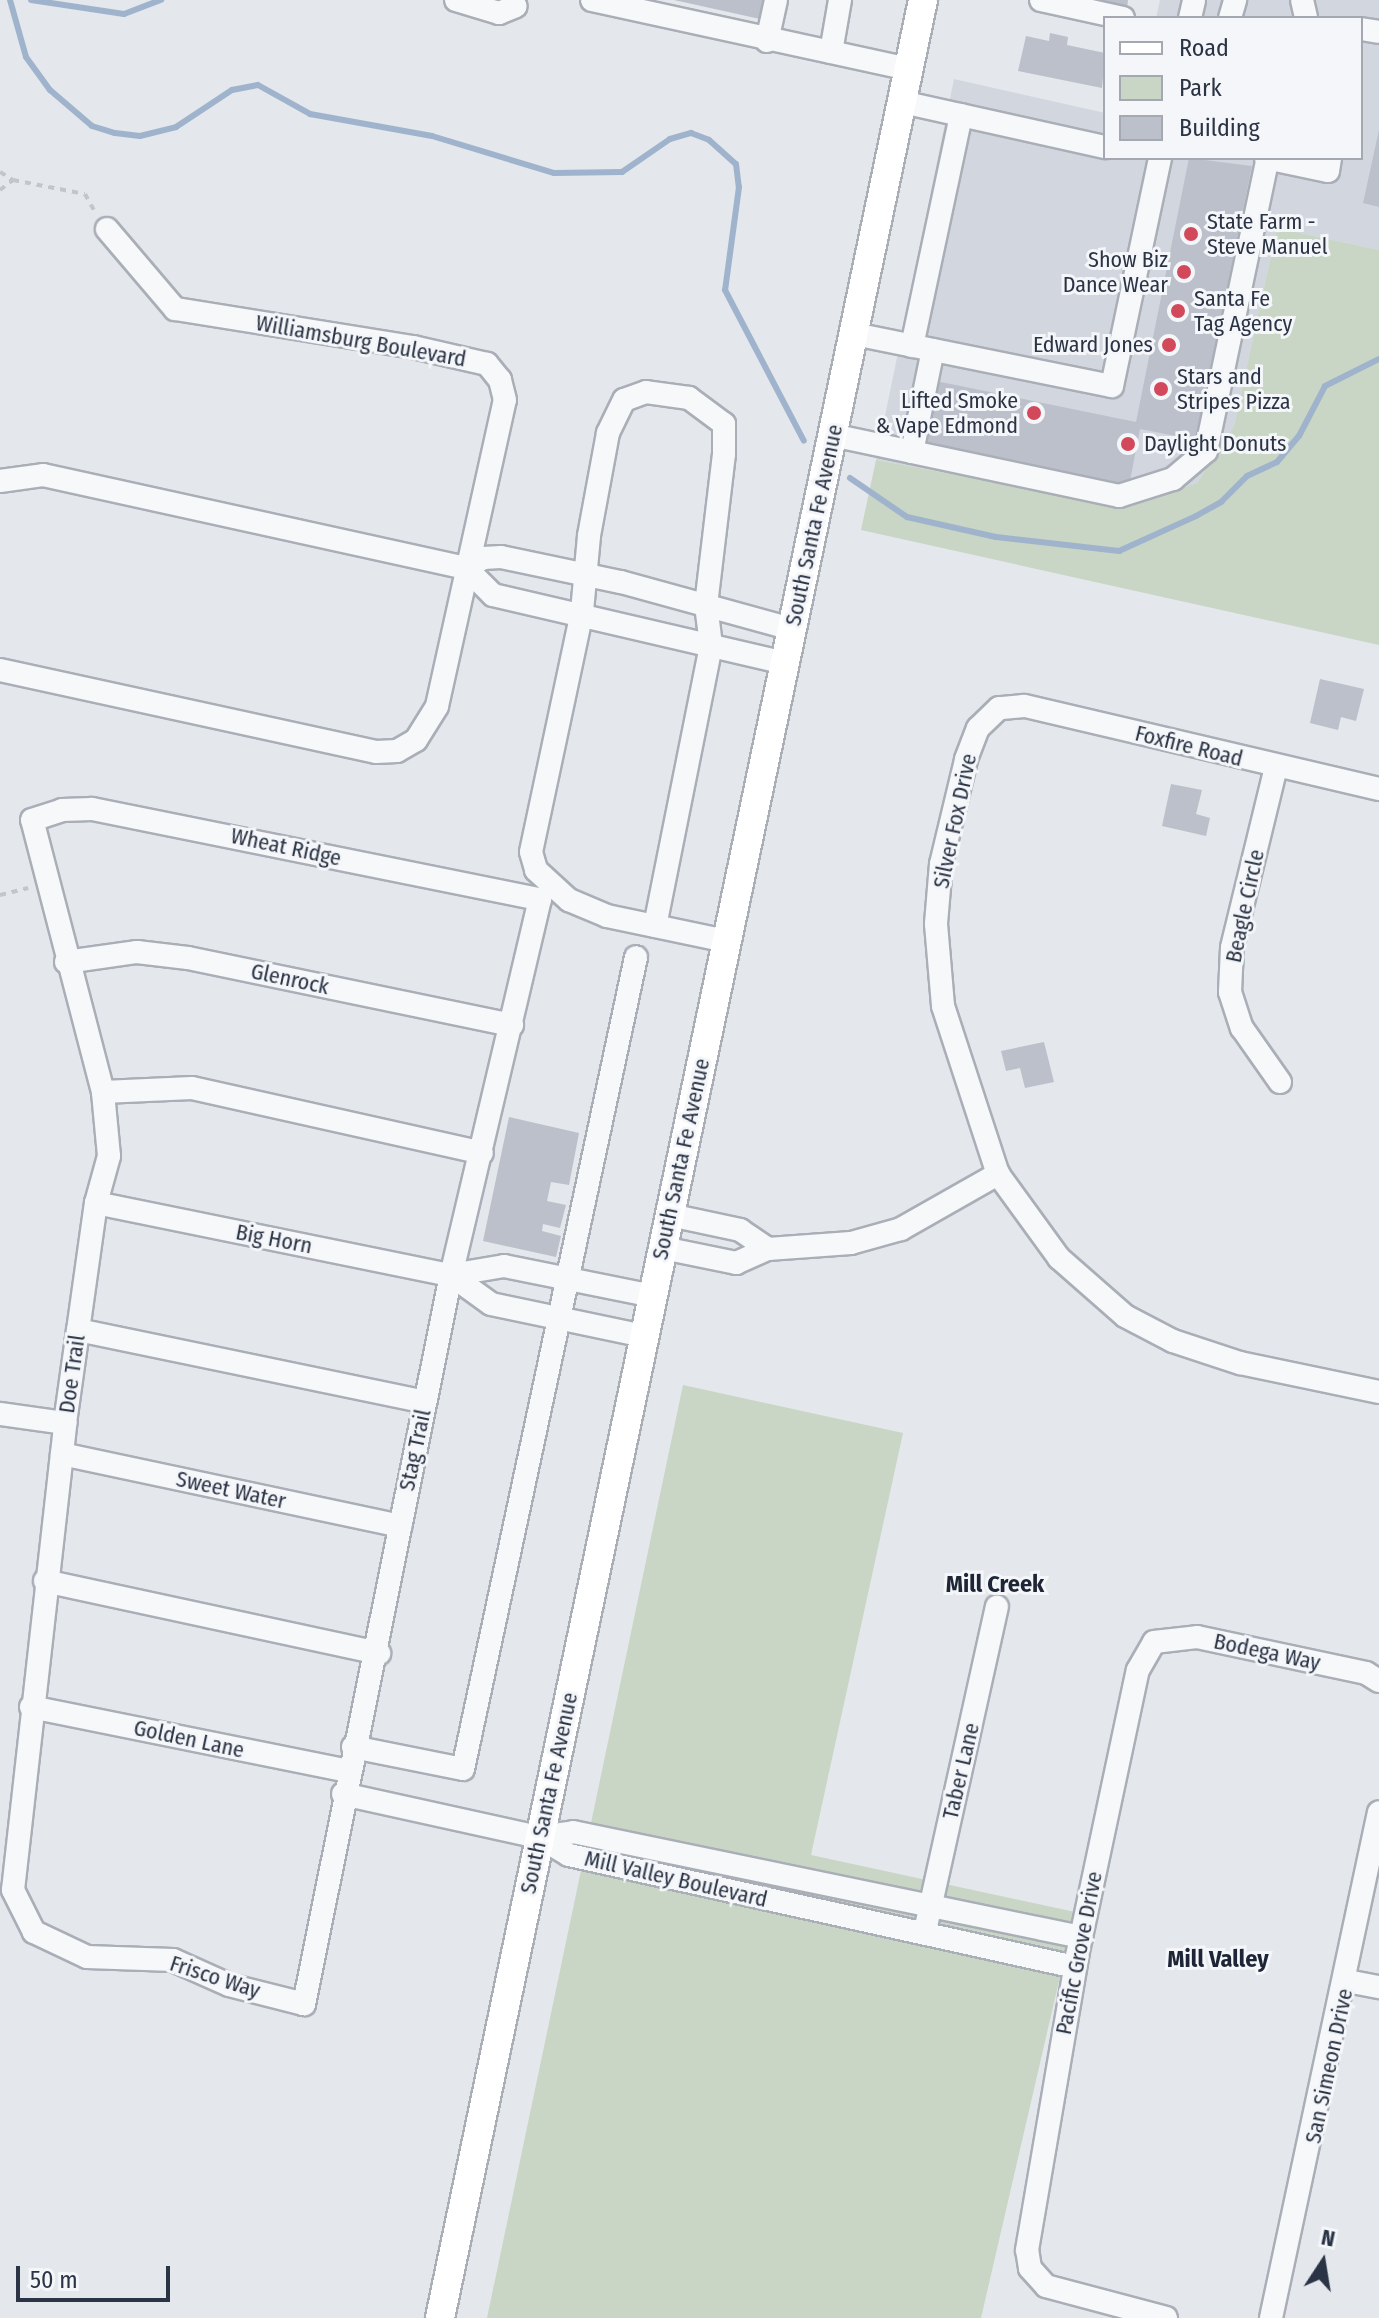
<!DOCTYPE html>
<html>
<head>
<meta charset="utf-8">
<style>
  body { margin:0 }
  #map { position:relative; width:1379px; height:2318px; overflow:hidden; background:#e4e7ec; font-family:"Fira Sans Condensed",sans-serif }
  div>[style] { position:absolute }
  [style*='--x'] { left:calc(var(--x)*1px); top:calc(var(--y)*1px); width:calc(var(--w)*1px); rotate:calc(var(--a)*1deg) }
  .built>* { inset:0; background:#d2d6de }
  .green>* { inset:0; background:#c9d6c5 }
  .stream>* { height:6px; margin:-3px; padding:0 3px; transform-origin:3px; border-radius:3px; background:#9fb4cc }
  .building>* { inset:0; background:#bbc0ca }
  .path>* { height:4px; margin-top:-2px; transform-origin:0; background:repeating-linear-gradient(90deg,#c2c5cb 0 6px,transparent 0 12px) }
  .roads { filter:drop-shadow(2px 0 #a9aeb7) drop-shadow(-2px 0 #a9aeb7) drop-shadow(0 2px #a9aeb7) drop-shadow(0 -2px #a9aeb7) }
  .minor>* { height:22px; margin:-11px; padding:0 11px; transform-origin:11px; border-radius:11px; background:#f7f8fa }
  .major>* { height:28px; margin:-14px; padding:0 14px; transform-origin:14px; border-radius:14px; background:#fff }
  .dots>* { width:22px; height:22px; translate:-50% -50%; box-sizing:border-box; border:4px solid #f4f6f9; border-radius:50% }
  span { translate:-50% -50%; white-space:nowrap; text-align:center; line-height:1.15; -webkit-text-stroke:6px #f4f6f9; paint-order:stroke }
  .poi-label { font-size:22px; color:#2b3445 }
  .left { translate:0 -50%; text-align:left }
  .right { translate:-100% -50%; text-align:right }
  .street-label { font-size:22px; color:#2b3445 }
  .neighbourhood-label { font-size:24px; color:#1d2536; font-weight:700 }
  .legend { position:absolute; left:1103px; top:16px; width:260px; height:144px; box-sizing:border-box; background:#f4f6f9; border:2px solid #a4a8b1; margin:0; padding:10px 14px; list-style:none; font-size:24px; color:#2b3445 }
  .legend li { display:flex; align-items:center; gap:16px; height:40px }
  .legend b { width:40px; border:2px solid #a4a8b1 }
  .north { position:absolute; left:1283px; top:2222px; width:80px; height:80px; -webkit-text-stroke:6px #f4f6f9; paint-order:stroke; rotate:12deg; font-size:22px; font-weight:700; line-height:32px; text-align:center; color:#2b3445 }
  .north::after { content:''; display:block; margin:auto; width:28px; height:36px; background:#2b3445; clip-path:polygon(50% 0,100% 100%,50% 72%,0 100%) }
  .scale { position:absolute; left:16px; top:2266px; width:154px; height:36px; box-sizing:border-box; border:4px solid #2b3445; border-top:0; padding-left:10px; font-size:24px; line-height:28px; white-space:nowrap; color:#2b3445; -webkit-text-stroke:6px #f4f6f9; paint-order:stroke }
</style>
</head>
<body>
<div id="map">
  <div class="built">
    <i style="clip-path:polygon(1160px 0,1379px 0,1379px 250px,1277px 228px,1234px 426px,1197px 483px,1126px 506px,876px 460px,954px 79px,1105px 113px,1105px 158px,1361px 158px,1361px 18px,1156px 18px)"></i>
  </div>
  <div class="green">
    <i style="clip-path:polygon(1277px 228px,1379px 250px,1379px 645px,861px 530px,876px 460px,1126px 506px,1197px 483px,1234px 426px)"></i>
    <i style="clip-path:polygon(683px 1385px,903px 1433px,811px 1855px,1075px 1912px,981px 2318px,487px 2318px)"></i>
  </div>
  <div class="stream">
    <i style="--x:10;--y:0;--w:59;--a:74.3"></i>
    <i style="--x:26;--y:57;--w:41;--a:54"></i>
    <i style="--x:50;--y:90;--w:55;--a:40.6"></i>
    <i style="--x:92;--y:126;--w:24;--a:17"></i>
    <i style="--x:115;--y:133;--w:25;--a:7"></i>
    <i style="--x:140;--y:136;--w:37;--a:-14"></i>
    <i style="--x:176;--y:127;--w:67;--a:-33.5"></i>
    <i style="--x:232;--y:90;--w:26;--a:-11"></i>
    <i style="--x:258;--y:85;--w:60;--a:29.1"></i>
    <i style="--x:310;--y:114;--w:124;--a:10.2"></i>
    <i style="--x:432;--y:136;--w:127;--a:16.9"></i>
    <i style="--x:554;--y:173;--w:68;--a:-0.8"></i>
    <i style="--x:622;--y:172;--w:58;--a:-34.5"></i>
    <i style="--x:670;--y:139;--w:22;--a:-16"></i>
    <i style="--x:691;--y:133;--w:19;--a:21"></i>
    <i style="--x:709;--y:140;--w:36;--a:42"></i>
    <i style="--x:736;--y:164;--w:23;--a:83"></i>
    <i style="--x:739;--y:187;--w:104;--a:97.7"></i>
    <i style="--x:725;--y:290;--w:170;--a:62.4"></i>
    <i style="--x:31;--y:0;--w:94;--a:8.6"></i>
    <i style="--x:124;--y:14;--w:40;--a:-21"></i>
    <i style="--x:850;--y:478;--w:69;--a:34.4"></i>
    <i style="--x:907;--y:517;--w:91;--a:12.7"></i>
    <i style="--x:996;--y:537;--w:124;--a:6.5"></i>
    <i style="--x:1119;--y:551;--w:85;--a:-24.4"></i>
    <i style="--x:1196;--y:516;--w:29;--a:-29"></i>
    <i style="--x:1221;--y:502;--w:37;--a:-45"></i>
    <i style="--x:1247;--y:476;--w:33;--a:-25"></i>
    <i style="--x:1277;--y:462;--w:34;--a:-50"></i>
    <i style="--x:1299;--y:436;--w:56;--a:-62.5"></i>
    <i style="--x:1325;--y:386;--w:60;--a:-26.6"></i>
  </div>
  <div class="building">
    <i style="clip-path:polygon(674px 0,764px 0,760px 19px)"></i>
    <i style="clip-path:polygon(1093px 0,1128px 0,1127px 9px)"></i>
    <i style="clip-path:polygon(1050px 33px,1068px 37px,1067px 45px,1105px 53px,1102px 88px,1018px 71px,1026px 36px,1049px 41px)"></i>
    <i style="clip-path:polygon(1379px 130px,1379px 207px,1363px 203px)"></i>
    <i style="clip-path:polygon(1189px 158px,1252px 166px,1196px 440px,1140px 429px,1129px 486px,924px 444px,936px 381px,1136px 422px)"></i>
    <i style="clip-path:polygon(1320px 679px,1364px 689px,1356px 721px,1341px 717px,1338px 730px,1310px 723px)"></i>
    <i style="clip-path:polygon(1171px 784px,1202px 790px,1196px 814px,1210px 818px,1206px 836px,1162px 826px)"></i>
    <i style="clip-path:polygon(1044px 1042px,1054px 1082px,1025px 1088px,1020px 1068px,1006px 1071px,1001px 1051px)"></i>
    <i style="clip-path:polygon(509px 1117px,579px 1133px,569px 1185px,551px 1182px,547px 1201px,566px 1205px,560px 1228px,543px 1224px,542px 1231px,561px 1236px,556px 1257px,483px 1241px)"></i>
  </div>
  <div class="path">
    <i style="--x:0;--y:172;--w:15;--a:32"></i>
    <i style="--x:13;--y:180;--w:73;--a:11"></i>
    <i style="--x:85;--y:194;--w:23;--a:61"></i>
    <i style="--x:0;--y:190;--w:16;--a:-38"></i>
    <i style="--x:0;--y:895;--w:29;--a:-14"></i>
  </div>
  <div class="roads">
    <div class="minor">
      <i style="--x:456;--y:0;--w:45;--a:16.8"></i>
      <i style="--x:499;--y:13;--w:18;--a:-22"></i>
      <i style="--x:592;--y:0;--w:323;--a:12.3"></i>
      <i style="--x:1041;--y:0;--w:84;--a:12.4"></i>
      <i style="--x:1302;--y:0;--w:18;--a:77"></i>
      <i style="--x:1190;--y:18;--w:18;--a:-77"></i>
      <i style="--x:1230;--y:18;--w:19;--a:-74"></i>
      <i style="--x:1361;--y:29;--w:18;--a:9"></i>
      <i style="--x:767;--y:41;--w:42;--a:-77.6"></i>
      <i style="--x:831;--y:52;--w:53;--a:-80.2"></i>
      <i style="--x:902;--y:102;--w:208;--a:12.5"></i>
      <i style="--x:1266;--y:158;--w:63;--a:11.8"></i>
      <i style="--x:1328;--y:171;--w:13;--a:-81"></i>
      <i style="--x:854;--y:334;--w:263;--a:11.4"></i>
      <i style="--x:1112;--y:386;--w:233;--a:-78.1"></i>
      <i style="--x:912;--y:346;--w:236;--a:-78"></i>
      <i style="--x:832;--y:435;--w:82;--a:12"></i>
      <i style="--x:912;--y:452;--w:104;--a:-78.4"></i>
      <i style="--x:912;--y:452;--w:212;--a:12"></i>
      <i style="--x:1119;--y:496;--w:57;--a:-17.5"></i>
      <i style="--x:1173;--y:479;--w:43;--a:-40.3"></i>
      <i style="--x:1206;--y:451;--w:299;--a:-78.1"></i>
      <i style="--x:0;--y:481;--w:43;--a:-7.9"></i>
      <i style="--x:43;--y:475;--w:433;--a:12.4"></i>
      <i style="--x:466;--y:568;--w:38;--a:45"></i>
      <i style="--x:493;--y:595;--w:300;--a:13.1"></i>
      <i style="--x:466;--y:568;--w:20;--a:-30"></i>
      <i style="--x:483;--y:558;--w:18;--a:-3"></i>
      <i style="--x:501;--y:557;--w:123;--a:11.8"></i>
      <i style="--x:621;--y:582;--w:177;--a:15.4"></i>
      <i style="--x:0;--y:670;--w:385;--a:12.3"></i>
      <i style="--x:376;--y:752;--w:21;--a:-3"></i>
      <i style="--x:397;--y:751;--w:22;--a:-30"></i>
      <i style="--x:416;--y:740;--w:40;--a:-58"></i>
      <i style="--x:437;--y:706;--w:313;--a:-77.5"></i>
      <i style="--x:505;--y:400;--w:21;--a:-104"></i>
      <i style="--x:500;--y:380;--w:21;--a:-129"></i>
      <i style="--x:487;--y:364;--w:76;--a:-167.1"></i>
      <i style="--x:413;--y:347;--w:241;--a:-170.9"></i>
      <i style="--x:175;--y:309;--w:105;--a:-130.4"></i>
      <i style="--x:1276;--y:767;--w:186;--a:103.7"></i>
      <i style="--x:1232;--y:948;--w:44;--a:92.6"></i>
      <i style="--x:1230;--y:992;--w:38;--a:72"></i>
      <i style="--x:1242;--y:1028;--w:66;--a:54.9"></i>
      <i style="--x:1379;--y:789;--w:365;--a:-166.8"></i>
      <i style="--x:1024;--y:706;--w:25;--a:175"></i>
      <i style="--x:999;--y:708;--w:29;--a:136"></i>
      <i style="--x:978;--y:728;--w:34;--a:111"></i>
      <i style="--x:966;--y:760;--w:107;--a:103.5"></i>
      <i style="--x:941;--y:864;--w:60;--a:94.8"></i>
      <i style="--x:936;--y:924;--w:82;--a:85.1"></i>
      <i style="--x:943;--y:1006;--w:177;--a:71.9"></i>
      <i style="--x:998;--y:1174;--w:104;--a:54"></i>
      <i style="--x:1059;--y:1258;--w:88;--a:41.3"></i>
      <i style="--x:1125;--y:1316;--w:54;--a:27.5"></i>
      <i style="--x:1173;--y:1341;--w:71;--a:18.2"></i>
      <i style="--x:1240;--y:1363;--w:142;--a:11.8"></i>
      <i style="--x:92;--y:809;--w:457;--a:11.4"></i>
      <i style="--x:540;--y:899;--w:386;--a:103.3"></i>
      <i style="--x:451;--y:1275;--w:744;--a:101.4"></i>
      <i style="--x:304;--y:2004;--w:77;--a:-165.8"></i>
      <i style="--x:229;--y:1985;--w:61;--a:-155.9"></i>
      <i style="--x:173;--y:1960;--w:86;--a:-178"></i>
      <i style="--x:87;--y:1957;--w:59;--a:-154.7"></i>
      <i style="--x:34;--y:1932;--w:47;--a:-116.6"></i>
      <i style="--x:13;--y:1890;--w:470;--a:-83.6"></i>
      <i style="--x:65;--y:1423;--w:222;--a:-82"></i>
      <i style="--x:96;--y:1203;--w:49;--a:-74.5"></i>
      <i style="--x:109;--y:1156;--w:64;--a:-95.4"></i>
      <i style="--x:103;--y:1092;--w:281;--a:-104.6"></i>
      <i style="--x:32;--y:820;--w:32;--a:-18"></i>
      <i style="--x:62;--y:810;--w:30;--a:-2"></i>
      <i style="--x:655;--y:926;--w:287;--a:-78.7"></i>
      <i style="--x:711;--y:645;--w:40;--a:-97.1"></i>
      <i style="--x:706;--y:605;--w:152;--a:-83.2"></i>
      <i style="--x:724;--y:454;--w:30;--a:-90"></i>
      <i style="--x:724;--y:424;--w:44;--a:-143.4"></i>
      <i style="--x:689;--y:398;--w:43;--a:-172.1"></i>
      <i style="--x:646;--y:392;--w:23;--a:160"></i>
      <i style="--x:624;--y:400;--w:37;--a:116"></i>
      <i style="--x:608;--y:433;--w:105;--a:100.5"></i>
      <i style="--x:589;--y:536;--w:76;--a:95.3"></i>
      <i style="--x:582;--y:612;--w:245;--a:102"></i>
      <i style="--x:531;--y:852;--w:19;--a:74"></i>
      <i style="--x:536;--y:870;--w:45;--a:42.3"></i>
      <i style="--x:569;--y:900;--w:41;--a:22.8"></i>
      <i style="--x:607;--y:916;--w:123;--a:11.8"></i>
      <i style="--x:66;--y:962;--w:72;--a:-8"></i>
      <i style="--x:137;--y:952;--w:51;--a:6.7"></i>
      <i style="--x:188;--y:958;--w:331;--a:11.7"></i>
      <i style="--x:103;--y:1092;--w:89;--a:-2.6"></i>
      <i style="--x:192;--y:1088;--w:297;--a:12.6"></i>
      <i style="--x:96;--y:1203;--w:362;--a:11.5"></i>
      <i style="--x:451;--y:1275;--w:54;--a:-9.6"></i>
      <i style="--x:504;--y:1266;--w:152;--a:11.4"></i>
      <i style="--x:670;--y:1215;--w:72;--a:12.1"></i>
      <i style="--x:740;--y:1230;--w:34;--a:34"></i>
      <i style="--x:663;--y:1248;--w:75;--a:11.6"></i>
      <i style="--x:736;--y:1263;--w:35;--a:-24"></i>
      <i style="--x:768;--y:1249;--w:83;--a:-4.1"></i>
      <i style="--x:851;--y:1243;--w:52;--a:-15.6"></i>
      <i style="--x:901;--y:1229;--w:112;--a:-29.6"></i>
      <i style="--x:451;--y:1275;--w:49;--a:35.9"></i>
      <i style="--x:491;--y:1304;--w:156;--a:11.8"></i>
      <i style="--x:78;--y:1330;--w:354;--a:11.7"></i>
      <i style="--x:0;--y:1414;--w:66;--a:7.9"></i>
      <i style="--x:62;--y:1454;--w:346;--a:12"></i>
      <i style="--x:45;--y:1581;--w:342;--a:12.2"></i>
      <i style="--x:31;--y:1707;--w:322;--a:11.4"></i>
      <i style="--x:353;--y:1747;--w:112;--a:11.3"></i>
      <i style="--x:463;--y:1769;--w:830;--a:-77.97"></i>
      <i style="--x:343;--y:1794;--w:201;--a:12.4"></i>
      <i style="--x:539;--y:1837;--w:35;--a:31"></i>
      <i style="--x:569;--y:1855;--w:518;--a:12.48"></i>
      <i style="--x:539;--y:1837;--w:34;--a:-8"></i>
      <i style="--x:573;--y:1832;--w:519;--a:11.68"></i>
      <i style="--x:927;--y:1922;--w:323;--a:-77.5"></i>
      <i style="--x:1347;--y:1981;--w:33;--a:11"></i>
      <i style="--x:1166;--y:2318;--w:124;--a:-165.1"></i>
      <i style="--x:1046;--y:2286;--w:24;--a:-132"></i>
      <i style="--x:1030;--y:2268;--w:18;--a:-99"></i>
      <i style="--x:1027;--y:2250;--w:298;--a:-80.3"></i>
      <i style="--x:1077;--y:1956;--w:292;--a:-78"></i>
      <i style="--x:1138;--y:1670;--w:32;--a:-60"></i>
      <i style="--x:1154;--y:1642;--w:43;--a:-6.6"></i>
      <i style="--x:1197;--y:1637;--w:173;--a:12"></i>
      <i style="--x:1366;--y:1673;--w:15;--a:32"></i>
      <i style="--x:1271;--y:2318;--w:517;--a:-77.95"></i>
    </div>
    <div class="major">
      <i style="--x:440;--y:2318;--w:2368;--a:-78.23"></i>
    </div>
  </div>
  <div class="dots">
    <i style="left:1191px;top:234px;background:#d1495b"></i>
    <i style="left:1184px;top:272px;background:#d1495b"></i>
    <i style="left:1178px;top:311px;background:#d1495b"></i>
    <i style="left:1169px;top:345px;background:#d1495b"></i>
    <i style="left:1161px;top:389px;background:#d1495b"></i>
    <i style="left:1034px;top:413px;background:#d1495b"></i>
    <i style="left:1128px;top:444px;background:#d1495b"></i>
  </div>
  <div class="poi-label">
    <span class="left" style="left:1207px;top:234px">State Farm -<br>Steve Manuel</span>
    <span class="right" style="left:1168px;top:272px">Show Biz<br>Dance Wear</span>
    <span class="left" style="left:1194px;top:311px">Santa Fe<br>Tag Agency</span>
    <span class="right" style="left:1153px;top:345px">Edward Jones</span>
    <span class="left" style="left:1177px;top:389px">Stars and<br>Stripes Pizza</span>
    <span class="right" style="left:1018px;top:413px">Lifted Smoke<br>&amp; Vape Edmond</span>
    <span class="left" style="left:1144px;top:444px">Daylight Donuts</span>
  </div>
  <div class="street-label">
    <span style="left:361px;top:341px;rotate:10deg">Williamsburg Boulevard</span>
    <span style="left:814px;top:525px;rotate:-78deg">South Santa Fe Avenue</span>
    <span style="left:1189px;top:746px;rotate:14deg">Foxfire Road</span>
    <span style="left:955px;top:821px;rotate:-78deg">Silver Fox Drive</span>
    <span style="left:286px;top:847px;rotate:12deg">Wheat Ridge</span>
    <span style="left:1245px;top:906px;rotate:-78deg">Beagle Circle</span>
    <span style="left:290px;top:979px;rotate:12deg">Glenrock</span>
    <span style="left:681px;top:1159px;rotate:-78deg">South Santa Fe Avenue</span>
    <span style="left:274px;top:1239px;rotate:11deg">Big Horn</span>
    <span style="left:72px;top:1374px;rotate:-82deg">Doe Trail</span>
    <span style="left:415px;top:1450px;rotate:-78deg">Stag Trail</span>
    <span style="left:231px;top:1490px;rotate:12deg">Sweet Water</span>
    <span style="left:1267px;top:1652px;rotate:12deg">Bodega Way</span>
    <span style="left:189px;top:1739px;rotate:12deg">Golden Lane</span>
    <span style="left:961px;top:1771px;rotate:-77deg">Taber Lane</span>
    <span style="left:549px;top:1793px;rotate:-78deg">South Santa Fe Avenue</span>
    <span style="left:676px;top:1879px;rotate:13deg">Mill Valley Boulevard</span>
    <span style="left:1079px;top:1953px;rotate:-79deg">Pacific Grove Drive</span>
    <span style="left:215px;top:1977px;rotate:18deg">Frisco Way</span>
    <span style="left:1329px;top:2066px;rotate:-78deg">San Simeon Drive</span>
  </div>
  <div class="neighbourhood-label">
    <span style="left:995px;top:1585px">Mill Creek</span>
    <span style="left:1218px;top:1960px">Mill Valley</span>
  </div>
  <ul class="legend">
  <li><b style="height:10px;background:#fff"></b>Road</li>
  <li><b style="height:22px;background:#c9d6c5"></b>Park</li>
  <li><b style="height:22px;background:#bbc0ca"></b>Building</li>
  </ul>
  <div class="north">N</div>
  <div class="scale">50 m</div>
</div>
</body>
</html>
